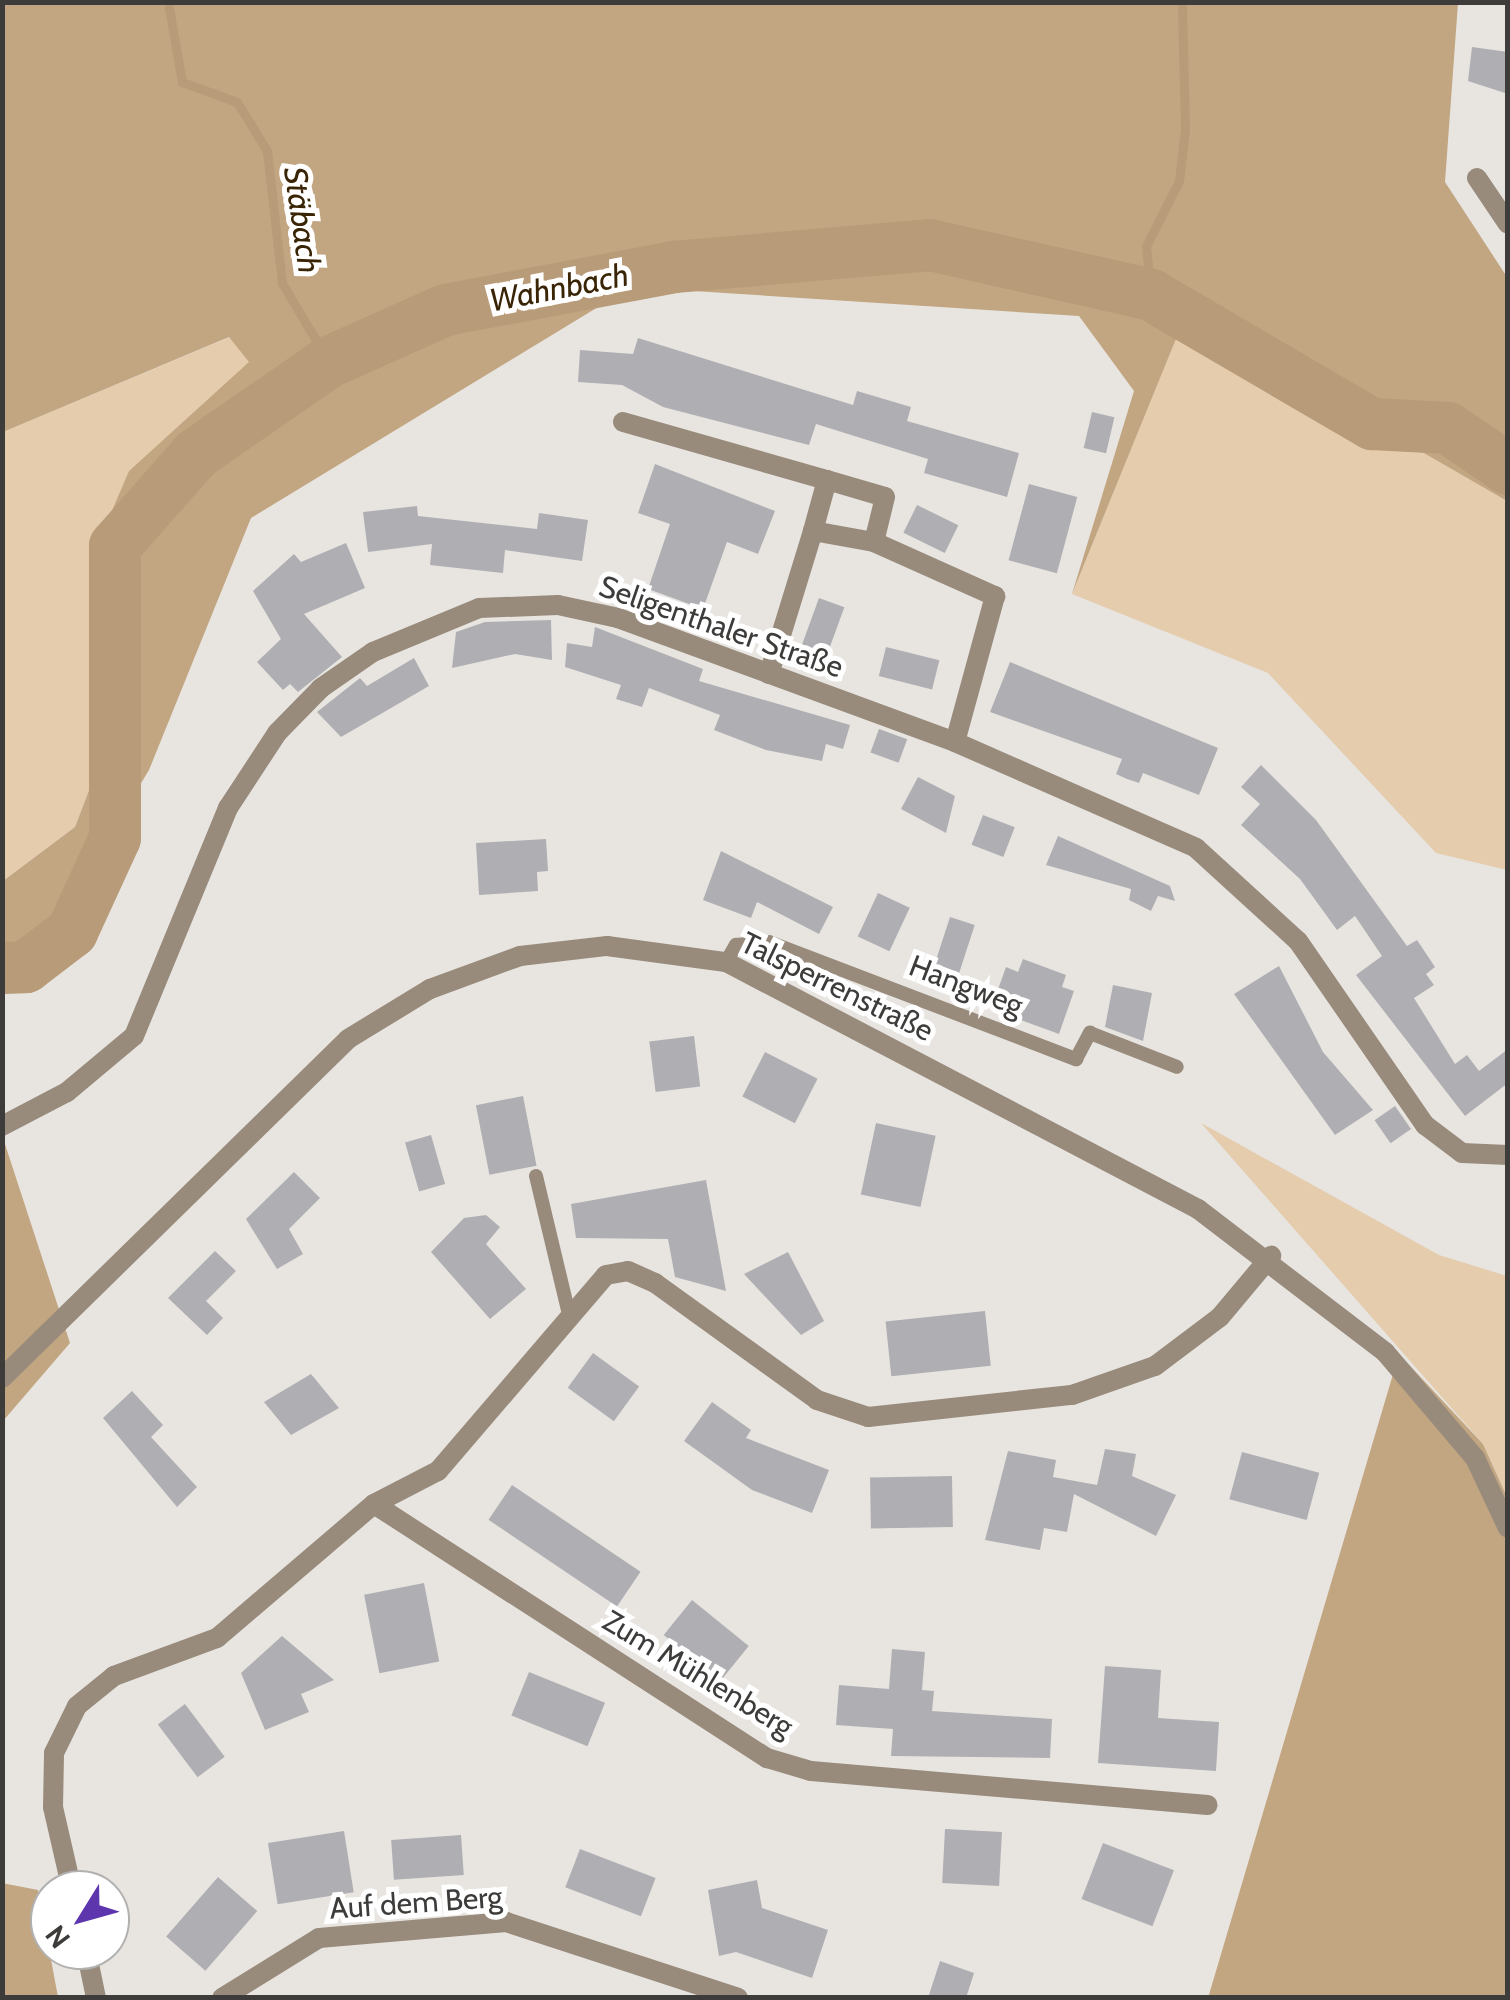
<!DOCTYPE html>
<html>
<head>
<meta charset="utf-8">
<style>
  body { margin:0 }
  #map { position:relative; width:1510px; height:2000px; overflow:hidden; background:#e8e5e1; font-family:Cabin,sans-serif }
  div>[style] { position:absolute }
  [style*='--x'] { left:calc(var(--x)*1px); top:calc(var(--y)*1px); width:calc(var(--w)*1px); rotate:calc(var(--a)*1deg) }
  .green>* { inset:0; background:#e4ccad }
  .forest>* { inset:0; background:#c2a581 }
  .stream>* { height:9px; margin:-4.5px; padding:0 4.5px; transform-origin:4.5px; border-radius:4.5px; background:#b89b78 }
  .river>* { height:52px; margin:-26px; padding:0 26px; transform-origin:26px; border-radius:26px; background:#b89b78 }
  .building>* { inset:0; background:#afafb3; transform-origin:0 0 }
  .service>* { height:14px; margin:-7px; padding:0 7px; transform-origin:7px; border-radius:7px; background:#988b7c }
  .minor>* { height:20px; margin:-10px; padding:0 10px; transform-origin:10px; border-radius:10px; background:#988b7c }
  span { translate:-50% -50%; white-space:nowrap; text-align:center; line-height:1.15; -webkit-text-stroke:10px #fff; paint-order:stroke }
  .street-label { font-size:30px; color:#3d3c3a }
  .water-label { font-size:32px; color:#392406; font-style:italic }
  .frame { position:absolute; inset:0; border:5px solid #3d3c3a; pointer-events:none }
  .north { position:absolute; left:30px; top:1870px; width:100px; height:100px; box-sizing:border-box; background:#fff; border:2px solid #b1b1b0; border-radius:50%; rotate:233deg; font-size:28px; font-weight:700; line-height:40px; text-align:center; color:#3d3c3a }
  .north::after { content:''; display:block; margin:auto; width:35px; height:45px; background:#5d36ad; clip-path:polygon(50% 0,100% 100%,50% 72%,0 100%) }
</style>
</head>
<body>
<div id="map">
  <div class="green">
    <i style="clip-path:polygon(1191px 301px,1304px 384px,1507px 501px,1507px 870px,1436px 853px,1268px 673px,1072px 594px)"></i>
    <i style="clip-path:polygon(230px 337px,250px 362px,129px 471px,103px 653px,101px 759px,75px 827px,3px 881px,3px 432px)"></i>
    <i style="clip-path:polygon(1201px 1123px,1439px 1255px,1507px 1276px,1507px 1497px,1483px 1444px)"></i>
  </div>
  <div class="forest">
    <i style="clip-path:polygon(3px 2px,1458px 3px,1445px 182px,1507px 277px,1507px 501px,1304px 384px,1191px 302px,1072px 594px,1134px 391px,1079px 316px,631px 287px,251px 518px,149px 770px,67px 906px,3px 961px,3px 881px,75px 827px,101px 759px,102px 534px,129px 471px,249px 362px,229px 337px,3px 432px)"></i>
    <i style="clip-path:polygon(2px 1135px,70px 1343px,3px 1421px,2px 1421px)"></i>
    <i style="clip-path:polygon(1399px 1354px,1483px 1444px,1507px 1497px,1507px 1997px,1208px 1998px)"></i>
    <i style="clip-path:polygon(2px 1883px,38px 1890px,58px 1997px,3px 1997px)"></i>
  </div>
  <div class="stream">
    <i style="--x:168;--y:2;--w:81;--a:80.1"></i>
    <i style="--x:182;--y:82;--w:59;--a:20"></i>
    <i style="--x:237;--y:102;--w:57;--a:58.5"></i>
    <i style="--x:267;--y:151;--w:133;--a:83.5"></i>
    <i style="--x:282;--y:283;--w:92;--a:59.3"></i>
    <i style="--x:1151;--y:295;--w:49;--a:-95.8"></i>
    <i style="--x:1146;--y:246;--w:73;--a:-63.1"></i>
    <i style="--x:1179;--y:181;--w:52;--a:-83.4"></i>
    <i style="--x:1185;--y:129;--w:127;--a:-91.4"></i>
  </div>
  <div class="river">
    <i style="--x:2;--y:968;--w:24;--a:-2"></i>
    <i style="--x:26;--y:967;--w:58;--a:-37.3"></i>
    <i style="--x:72;--y:932;--w:103;--a:-65.4"></i>
    <i style="--x:115;--y:838;--w:292;--a:-90"></i>
    <i style="--x:115;--y:546;--w:123;--a:-48.6"></i>
    <i style="--x:196;--y:454;--w:162;--a:-34.7"></i>
    <i style="--x:329;--y:362;--w:127;--a:-24.1"></i>
    <i style="--x:445;--y:310;--w:233;--a:-10.6"></i>
    <i style="--x:674;--y:267;--w:257;--a:-4.9"></i>
    <i style="--x:930;--y:245;--w:227;--a:12.7"></i>
    <i style="--x:1151;--y:295;--w:256;--a:30.3"></i>
    <i style="--x:1372;--y:424;--w:76;--a:3"></i>
    <i style="--x:1448;--y:428;--w:73;--a:34.3"></i>
  </div>
  <div class="building">
    <i style="clip-path:polygon(1472px 47px,1508px 52px,1508px 94px,1468px 81px)"></i>
    <i style="clip-path:polygon(638px 338px,853px 405px,857px 391px,911px 407px,907px 421px,1019px 453px,1007px 497px,924px 473px,928px 459px,816px 424px,809px 445px,663px 407px,622px 385px,578px 382px,580px 350px,633px 354px)"></i>
    <i style="left:1092px;top:412px;width:23px;height:37px;rotate:13deg"></i>
    <i style="clip-path:polygon(655px 464px,775px 511px,758px 554px,727px 542px,703px 609px,648px 589px,670px 524px,638px 513px)"></i>
    <i style="left:1029px;top:484px;width:50px;height:79px;rotate:15deg"></i>
    <i style="left:917px;top:505px;width:46px;height:31px;rotate:26deg"></i>
    <i style="clip-path:polygon(417px 506px,418px 516px,537px 529px,539px 513px,588px 520px,582px 561px,505px 550px,503px 573px,430px 565px,432px 544px,368px 552px,363px 512px)"></i>
    <i style="clip-path:polygon(346px 543px,365px 588px,304px 614px,342px 657px,298px 692px,290px 684px,283px 690px,257px 662px,281px 639px,253px 591px,294px 554px,301px 562px)"></i>
    <i style="left:819px;top:598px;width:27px;height:52px;rotate:20deg"></i>
    <i style="clip-path:polygon(551px 620px,552px 660px,515px 654px,452px 668px,456px 632px,485px 622px)"></i>
    <i style="clip-path:polygon(595px 627px,703px 669px,699px 681px,850px 725px,843px 749px,826px 744px,822px 761px,766px 750px,714px 730px,720px 715px,649px 688px,642px 707px,616px 699px,621px 685px,565px 667px,567px 643px,592px 647px)"></i>
    <i style="left:886px;top:647px;width:55px;height:30px;rotate:14deg"></i>
    <i style="clip-path:polygon(414px 658px,429px 686px,341px 737px,317px 712px,360px 678px,367px 686px)"></i>
    <i style="clip-path:polygon(1010px 662px,1218px 748px,1199px 795px,1143px 773px,1139px 783px,1127px 779px,1116px 774px,1122px 759px,990px 712px)"></i>
    <i style="left:879px;top:729px;width:30px;height:25px;rotate:20deg"></i>
    <i style="clip-path:polygon(1261px 765px,1316px 820px,1407px 946px,1417px 940px,1435px 967px,1426px 974px,1434px 985px,1414px 998px,1455px 1064px,1467px 1055px,1479px 1071px,1508px 1049px,1508px 1083px,1465px 1116px,1356px 975px,1382px 956px,1355px 916px,1337px 930px,1300px 879px,1241px 825px,1260px 804px,1241px 787px)"></i>
    <i style="clip-path:polygon(918px 777px,955px 796px,946px 833px,901px 809px)"></i>
    <i style="left:983px;top:815px;width:34px;height:32px;rotate:21deg"></i>
    <i style="clip-path:polygon(1058px 836px,1170px 886px,1175px 901px,1158px 896px,1151px 911px,1129px 900px,1131px 889px,1046px 865px)"></i>
    <i style="clip-path:polygon(546px 839px,548px 871px,537px 872px,538px 891px,479px 895px,476px 843px)"></i>
    <i style="clip-path:polygon(721px 851px,833px 907px,819px 934px,757px 902px,751px 918px,703px 900px)"></i>
    <i style="left:878px;top:893px;width:35px;height:48px;rotate:25deg"></i>
    <i style="left:950px;top:917px;width:26px;height:72px;rotate:18deg"></i>
    <i style="clip-path:polygon(1023px 959px,1066px 975px,1062px 987px,1074px 991px,1059px 1034px,991px 1009px,1006px 967px,1018px 972px)"></i>
    <i style="clip-path:polygon(1279px 966px,1323px 1052px,1373px 1110px,1335px 1135px,1234px 994px)"></i>
    <i style="clip-path:polygon(1113px 985px,1152px 993px,1143px 1041px,1105px 1027px)"></i>
    <i style="left:694px;top:1036px;width:51px;height:45px;rotate:83deg"></i>
    <i style="left:765px;top:1052px;width:59px;height:50px;rotate:27deg"></i>
    <i style="left:523px;top:1096px;width:71px;height:48px;rotate:79deg"></i>
    <i style="left:1395px;top:1106px;width:28px;height:25px;rotate:55deg"></i>
    <i style="left:876px;top:1123px;width:61px;height:73px;rotate:12deg"></i>
    <i style="left:431px;top:1135px;width:51px;height:27px;rotate:74deg"></i>
    <i style="clip-path:polygon(294px 1172px,320px 1198px,289px 1229px,303px 1254px,277px 1269px,246px 1219px)"></i>
    <i style="clip-path:polygon(706px 1180px,726px 1291px,675px 1277px,668px 1239px,576px 1238px,571px 1204px)"></i>
    <i style="clip-path:polygon(486px 1215px,500px 1227px,486px 1244px,526px 1289px,490px 1319px,431px 1252px,464px 1218px)"></i>
    <i style="clip-path:polygon(215px 1251px,236px 1271px,206px 1301px,223px 1318px,207px 1335px,168px 1298px)"></i>
    <i style="clip-path:polygon(788px 1252px,824px 1321px,801px 1335px,744px 1274px)"></i>
    <i style="left:985px;top:1311px;width:55px;height:100px;rotate:84deg"></i>
    <i style="left:593px;top:1353px;width:57px;height:43px;rotate:36deg"></i>
    <i style="clip-path:polygon(311px 1374px,339px 1408px,291px 1435px,264px 1402px)"></i>
    <i style="clip-path:polygon(132px 1391px,163px 1425px,151px 1437px,197px 1487px,177px 1507px,103px 1418px)"></i>
    <i style="clip-path:polygon(712px 1402px,751px 1430px,746px 1438px,829px 1470px,812px 1513px,752px 1490px,684px 1441px)"></i>
    <i style="clip-path:polygon(1105px 1449px,1136px 1454px,1132px 1476px,1176px 1495px,1156px 1536px,1074px 1494px,1067px 1532px,1044px 1528px,1040px 1550px,985px 1540px,1008px 1451px,1056px 1460px,1053px 1477px,1097px 1485px)"></i>
    <i style="left:1242px;top:1452px;width:80px;height:49px;rotate:15deg"></i>
    <i style="left:952px;top:1476px;width:51px;height:82px;rotate:89deg"></i>
    <i style="left:512px;top:1485px;width:155px;height:42px;rotate:34deg"></i>
    <i style="left:424px;top:1583px;width:80px;height:61px;rotate:79deg"></i>
    <i style="left:692px;top:1600px;width:73px;height:45px;rotate:39deg"></i>
    <i style="clip-path:polygon(282px 1636px,334px 1680px,301px 1694px,309px 1712px,265px 1730px,241px 1673px)"></i>
    <i style="clip-path:polygon(892px 1649px,925px 1652px,922px 1690px,934px 1691px,932px 1711px,1052px 1719px,1050px 1758px,891px 1756px,893px 1729px,836px 1725px,839px 1685px,889px 1689px)"></i>
    <i style="clip-path:polygon(1105px 1666px,1161px 1670px,1158px 1718px,1219px 1722px,1216px 1771px,1098px 1763px)"></i>
    <i style="left:529px;top:1672px;width:82px;height:47px;rotate:22deg"></i>
    <i style="left:185px;top:1704px;width:66px;height:34px;rotate:53deg"></i>
    <i style="left:945px;top:1829px;width:57px;height:54px;rotate:3deg"></i>
    <i style="left:344px;top:1831px;width:62px;height:77px;rotate:81deg"></i>
    <i style="left:461px;top:1835px;width:40px;height:70px;rotate:86deg"></i>
    <i style="left:1103px;top:1843px;width:76px;height:60px;rotate:21deg"></i>
    <i style="left:580px;top:1849px;width:81px;height:41px;rotate:21deg"></i>
    <i style="left:218px;top:1877px;width:52px;height:79px;rotate:41deg"></i>
    <i style="clip-path:polygon(757px 1880px,762px 1908px,828px 1930px,812px 1978px,736px 1952px,719px 1956px,708px 1890px)"></i>
    <i style="clip-path:polygon(940px 1961px,974px 1973px,966px 1998px,928px 1998px)"></i>
  </div>
  <div class="service">
    <i style="--x:726;--y:962;--w:20;--a:-60"></i>
    <i style="--x:736;--y:945;--w:33;--a:-5"></i>
    <i style="--x:769;--y:942;--w:329;--a:20.9"></i>
    <i style="--x:1076;--y:1059;--w:30;--a:-62"></i>
    <i style="--x:1090;--y:1033;--w:93;--a:21.3"></i>
    <i style="--x:536;--y:1176;--w:138;--a:76.6"></i>
  </div>
  <div class="minor">
    <i style="--x:1477;--y:178;--w:55;--a:56"></i>
    <i style="--x:623;--y:422;--w:212;--a:15.9"></i>
    <i style="--x:827;--y:480;--w:53;--a:105.4"></i>
    <i style="--x:827;--y:480;--w:60;--a:16.3"></i>
    <i style="--x:885;--y:497;--w:46;--a:103.7"></i>
    <i style="--x:769;--y:674;--w:150;--a:-72.9"></i>
    <i style="--x:813;--y:531;--w:62;--a:10.2"></i>
    <i style="--x:874;--y:542;--w:133;--a:24.1"></i>
    <i style="--x:995;--y:596;--w:151;--a:105.3"></i>
    <i style="--x:2;--y:1126;--w:73;--a:-27.6"></i>
    <i style="--x:67;--y:1092;--w:87;--a:-39.9"></i>
    <i style="--x:134;--y:1036;--w:247;--a:-67.6"></i>
    <i style="--x:228;--y:808;--w:90;--a:-56.8"></i>
    <i style="--x:277;--y:733;--w:63;--a:-45.6"></i>
    <i style="--x:321;--y:688;--w:63;--a:-34.7"></i>
    <i style="--x:373;--y:652;--w:115;--a:-22.5"></i>
    <i style="--x:479;--y:608;--w:79;--a:-2.2"></i>
    <i style="--x:558;--y:605;--w:61;--a:12.2"></i>
    <i style="--x:618;--y:618;--w:359;--a:20.2"></i>
    <i style="--x:955;--y:742;--w:263;--a:23.7"></i>
    <i style="--x:1196;--y:848;--w:138;--a:42.4"></i>
    <i style="--x:1298;--y:941;--w:224;--a:55.4"></i>
    <i style="--x:1425;--y:1125;--w:46;--a:37.1"></i>
    <i style="--x:1462;--y:1153;--w:46;--a:2.5"></i>
    <i style="--x:2;--y:1378;--w:484;--a:-44.4"></i>
    <i style="--x:348;--y:1039;--w:96;--a:-31.4"></i>
    <i style="--x:430;--y:989;--w:96;--a:-20.1"></i>
    <i style="--x:520;--y:956;--w:88;--a:-6.6"></i>
    <i style="--x:607;--y:946;--w:120;--a:7.7"></i>
    <i style="--x:726;--y:962;--w:533;--a:27.62"></i>
    <i style="--x:1198;--y:1209;--w:235;--a:37.4"></i>
    <i style="--x:1385;--y:1352;--w:139;--a:49.7"></i>
    <i style="--x:1475;--y:1458;--w:77;--a:64.8"></i>
    <i style="--x:374;--y:1504;--w:468;--a:32.9"></i>
    <i style="--x:767;--y:1758;--w:46;--a:16.5"></i>
    <i style="--x:811;--y:1771;--w:398;--a:4.9"></i>
    <i style="--x:72;--y:1890;--w:85;--a:-102.9"></i>
    <i style="--x:53;--y:1807;--w:54;--a:-88.9"></i>
    <i style="--x:54;--y:1753;--w:52;--a:-63.9"></i>
    <i style="--x:77;--y:1706;--w:48;--a:-39"></i>
    <i style="--x:114;--y:1676;--w:110;--a:-20.3"></i>
    <i style="--x:217;--y:1638;--w:206;--a:-40.5"></i>
    <i style="--x:374;--y:1504;--w:72;--a:-27.3"></i>
    <i style="--x:438;--y:1471;--w:258;--a:-49.4"></i>
    <i style="--x:606;--y:1275;--w:22;--a:-10"></i>
    <i style="--x:628;--y:1271;--w:30;--a:24"></i>
    <i style="--x:655;--y:1283;--w:200;--a:35.8"></i>
    <i style="--x:817;--y:1400;--w:54;--a:18.4"></i>
    <i style="--x:868;--y:1417;--w:205;--a:-6.2"></i>
    <i style="--x:1072;--y:1395;--w:88;--a:-19.3"></i>
    <i style="--x:1155;--y:1366;--w:81;--a:-37"></i>
    <i style="--x:1220;--y:1317;--w:80;--a:-50.1"></i>
    <i style="--x:86;--y:1950;--w:49;--a:78.2"></i>
    <i style="--x:222;--y:1998;--w:114;--a:-31.7"></i>
    <i style="--x:319;--y:1938;--w:188;--a:-4.9"></i>
    <i style="--x:506;--y:1922;--w:244;--a:18.1"></i>
  </div>
  <div class="street-label">
    <span style="left:721px;top:627px;rotate:19deg">Seligenthaler Straße</span>
    <span style="left:966px;top:986px;rotate:21deg">Hangweg</span>
    <span style="left:837px;top:987px;rotate:26deg">Talsperrenstraße</span>
    <span style="left:698px;top:1674px;rotate:31deg">Zum Mühlenberg</span>
    <span style="left:416px;top:1903px;rotate:-4deg">Auf dem Berg</span>
  </div>
  <div class="water-label">
    <span style="left:302px;top:220px;rotate:82deg">Stäbach</span>
    <span style="left:559px;top:288px;rotate:-11deg">Wahnbach</span>
  </div>
  <div class="frame"></div>
  <div class="north">N</div>
</div>
</body>
</html>
